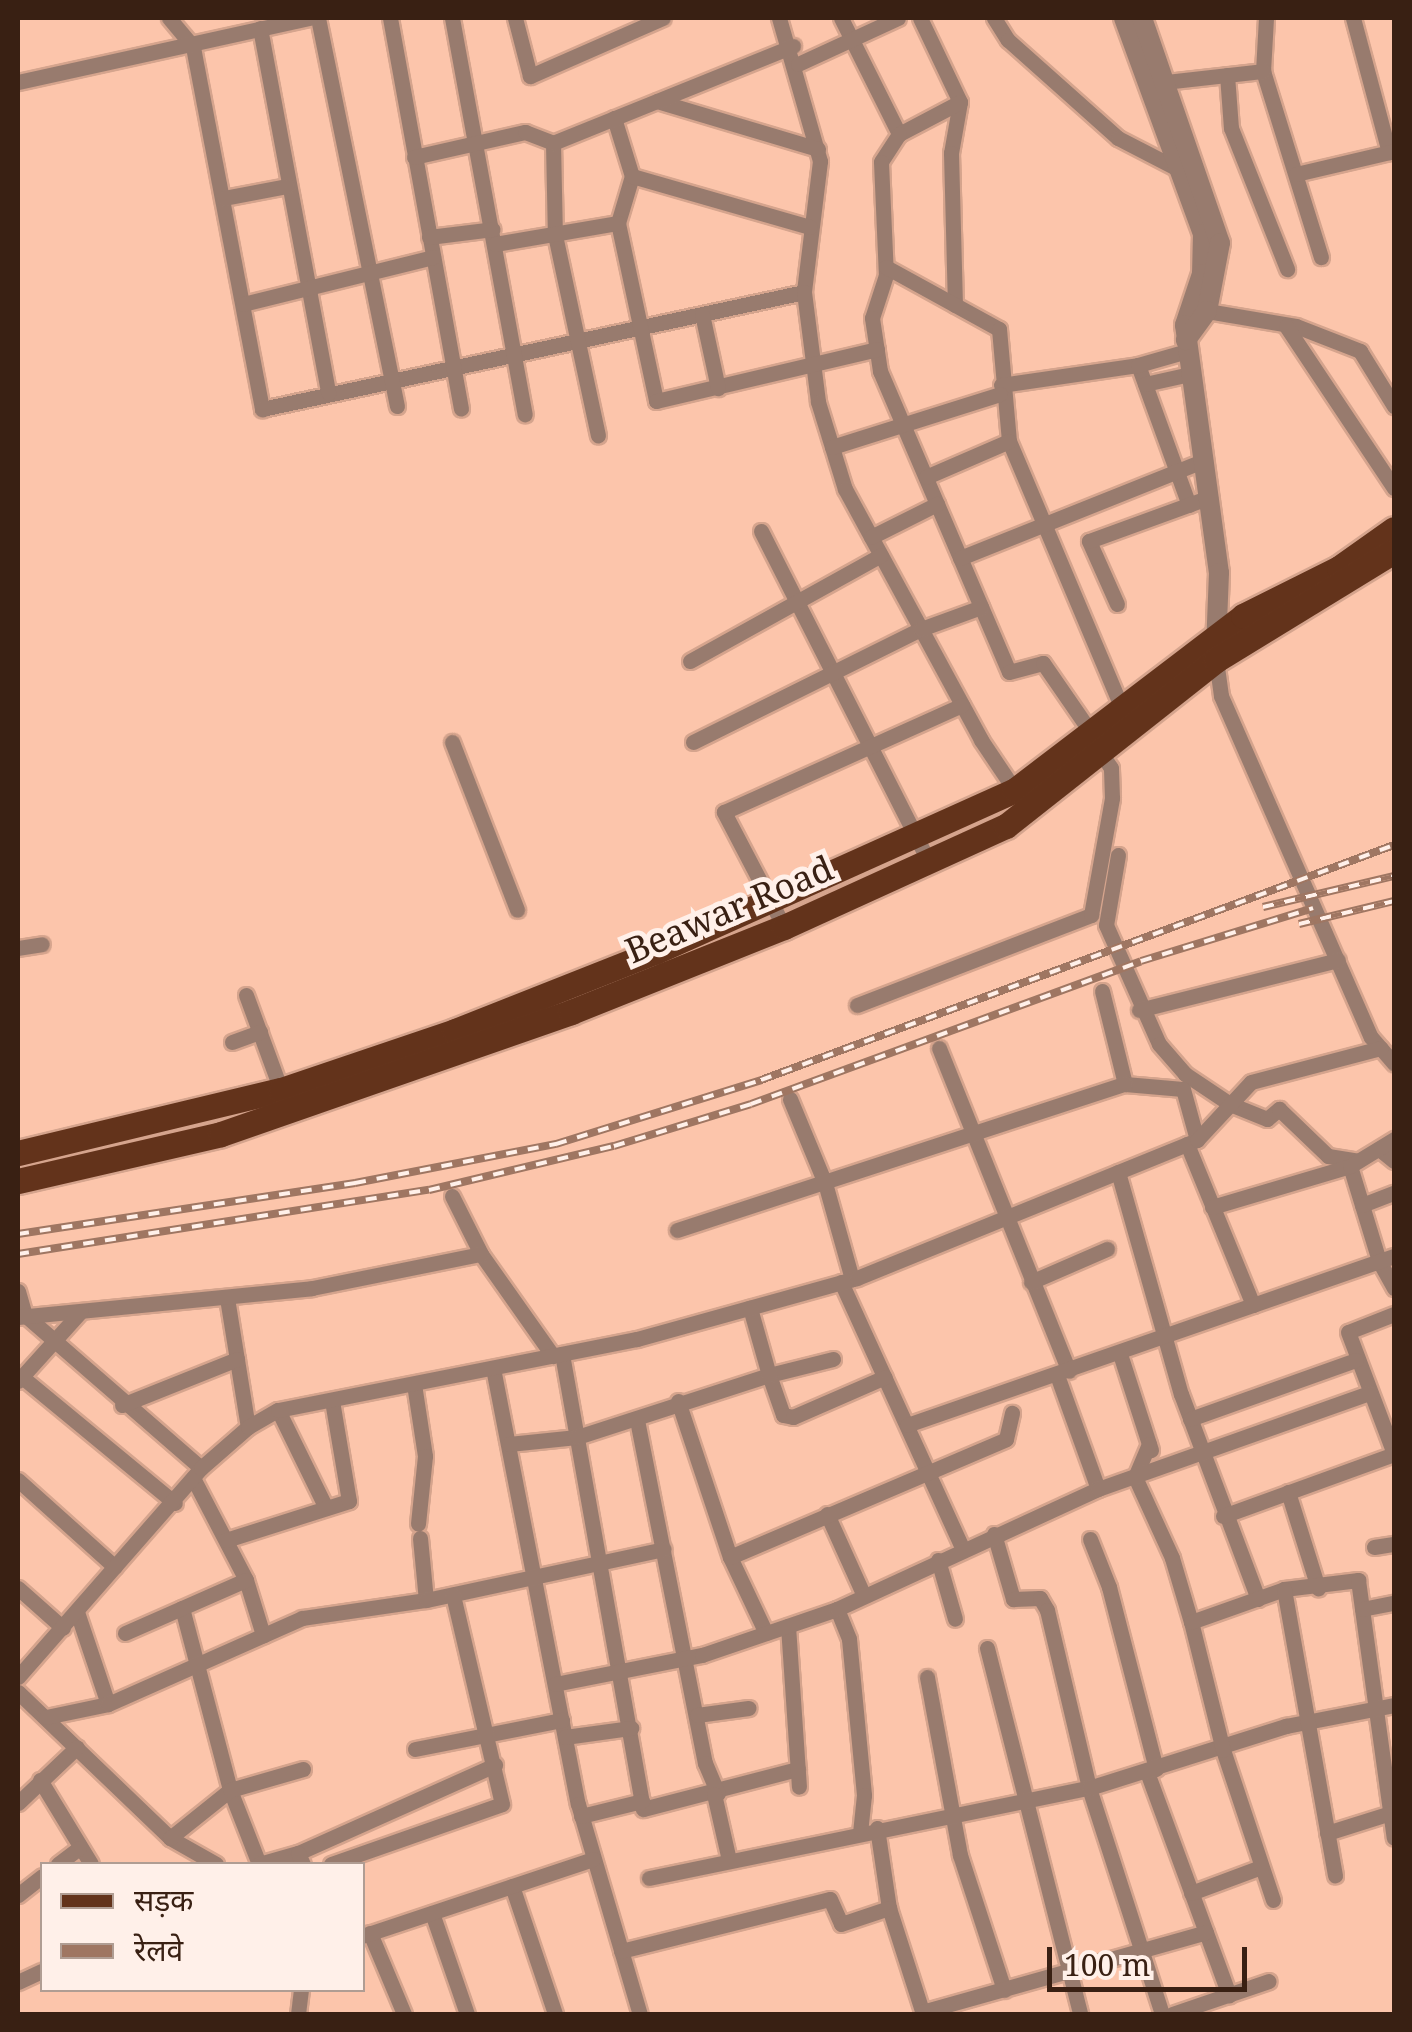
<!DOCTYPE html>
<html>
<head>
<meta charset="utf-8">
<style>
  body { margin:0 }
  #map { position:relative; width:1412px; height:2032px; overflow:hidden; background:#fcc5ab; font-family:"Noto Serif","Noto Sans Devanagari",serif }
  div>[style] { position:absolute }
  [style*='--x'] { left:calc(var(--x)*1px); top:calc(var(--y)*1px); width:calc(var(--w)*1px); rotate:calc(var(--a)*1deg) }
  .roads { filter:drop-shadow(2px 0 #d5a48d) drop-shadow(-2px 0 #d5a48d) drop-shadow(0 2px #d5a48d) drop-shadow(0 -2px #d5a48d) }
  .minor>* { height:15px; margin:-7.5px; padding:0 7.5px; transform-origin:7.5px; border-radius:7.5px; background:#987b6e }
  .tertiary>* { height:20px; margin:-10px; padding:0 10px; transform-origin:10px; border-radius:10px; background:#987b6e }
  .primary>* { height:25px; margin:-12.5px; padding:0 12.5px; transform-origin:12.5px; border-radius:12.5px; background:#63331b }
  .rail>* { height:8px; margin-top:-4px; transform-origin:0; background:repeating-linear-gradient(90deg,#fff0e9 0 11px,#9f7662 0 22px); box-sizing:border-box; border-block:2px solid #9f7662 }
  span { translate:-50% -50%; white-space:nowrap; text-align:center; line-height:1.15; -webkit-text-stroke:10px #fff0e9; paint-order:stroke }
  .street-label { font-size:35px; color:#392013 }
  .frame { position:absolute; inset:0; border:20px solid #392013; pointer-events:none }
  .legend { position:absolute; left:40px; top:1862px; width:325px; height:130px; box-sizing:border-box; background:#fff0e9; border:2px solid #b09d93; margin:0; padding:12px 18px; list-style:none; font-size:30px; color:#392013 }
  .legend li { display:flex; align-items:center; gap:20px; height:50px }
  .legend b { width:50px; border:2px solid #b09d93 }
  .scale { position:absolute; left:1047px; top:1947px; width:200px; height:45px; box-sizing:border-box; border:5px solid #392013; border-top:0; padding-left:12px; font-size:30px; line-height:35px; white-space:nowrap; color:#392013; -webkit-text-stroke:8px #fff0e9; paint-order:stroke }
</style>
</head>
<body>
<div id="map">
  <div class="roads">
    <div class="minor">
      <i style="--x:169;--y:18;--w:38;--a:50"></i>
      <i style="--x:193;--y:47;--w:369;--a:79.2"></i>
      <i style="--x:262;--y:409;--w:554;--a:-12.18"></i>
      <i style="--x:318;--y:18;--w:396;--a:78.5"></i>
      <i style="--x:390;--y:18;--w:397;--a:79.7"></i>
      <i style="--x:452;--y:18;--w:403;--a:79.6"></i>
      <i style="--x:515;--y:18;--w:60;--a:75.5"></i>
      <i style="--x:530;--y:76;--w:145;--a:-23.6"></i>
      <i style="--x:779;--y:18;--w:149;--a:74"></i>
      <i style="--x:820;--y:161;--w:132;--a:97"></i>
      <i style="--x:804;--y:292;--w:111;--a:82.7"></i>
      <i style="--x:818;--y:402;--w:91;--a:72.8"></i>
      <i style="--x:845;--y:489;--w:285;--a:61.5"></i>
      <i style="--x:981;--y:740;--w:66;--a:56.1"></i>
      <i style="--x:841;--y:18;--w:130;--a:63.4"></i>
      <i style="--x:920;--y:18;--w:93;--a:64.5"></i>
      <i style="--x:960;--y:102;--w:52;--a:100"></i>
      <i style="--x:951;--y:153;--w:152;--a:88.5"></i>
      <i style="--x:994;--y:18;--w:26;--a:58"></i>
      <i style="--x:1008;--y:40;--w:147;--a:41.7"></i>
      <i style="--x:1118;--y:138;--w:72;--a:27.3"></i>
      <i style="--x:1266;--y:18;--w:53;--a:93.2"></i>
      <i style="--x:1263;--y:71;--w:195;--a:72.7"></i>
      <i style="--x:1353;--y:18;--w:139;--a:75"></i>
      <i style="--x:260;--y:28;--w:371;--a:79.4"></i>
      <i style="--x:798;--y:64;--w:110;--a:-24.7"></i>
      <i style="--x:1227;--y:75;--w:53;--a:85.7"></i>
      <i style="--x:1231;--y:128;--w:152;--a:68.3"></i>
      <i style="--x:18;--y:82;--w:299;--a:-12.4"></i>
      <i style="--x:1165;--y:82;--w:99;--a:-6.4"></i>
      <i style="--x:657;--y:101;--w:168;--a:16.6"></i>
      <i style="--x:960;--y:102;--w:69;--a:152.3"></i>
      <i style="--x:899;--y:134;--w:33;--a:123"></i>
      <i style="--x:881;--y:162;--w:113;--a:87.5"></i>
      <i style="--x:886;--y:275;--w:45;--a:108"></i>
      <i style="--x:872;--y:318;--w:54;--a:81.4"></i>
      <i style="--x:880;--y:371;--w:327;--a:66.8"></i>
      <i style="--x:1009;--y:672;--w:35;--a:-15"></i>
      <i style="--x:1043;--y:663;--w:86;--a:55.4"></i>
      <i style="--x:614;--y:118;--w:61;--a:72.8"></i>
      <i style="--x:632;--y:176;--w:49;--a:106.6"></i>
      <i style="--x:618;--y:223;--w:182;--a:77.9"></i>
      <i style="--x:656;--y:401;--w:227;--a:-13.2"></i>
      <i style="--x:553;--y:143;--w:92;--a:88.8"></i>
      <i style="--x:555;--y:235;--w:205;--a:77.9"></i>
      <i style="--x:414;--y:157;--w:114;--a:-12.7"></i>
      <i style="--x:525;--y:132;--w:30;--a:21"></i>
      <i style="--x:553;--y:143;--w:259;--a:-22"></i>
      <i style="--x:1296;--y:174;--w:101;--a:-13.2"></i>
      <i style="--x:632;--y:176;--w:185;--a:16"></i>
      <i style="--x:224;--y:198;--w:64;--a:-10.8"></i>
      <i style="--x:429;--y:237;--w:64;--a:-7.1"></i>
      <i style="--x:495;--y:244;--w:125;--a:-9.7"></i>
      <i style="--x:886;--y:267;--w:129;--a:28.8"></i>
      <i style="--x:999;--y:329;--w:112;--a:84.9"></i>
      <i style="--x:1009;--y:441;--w:293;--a:67.1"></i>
      <i style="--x:243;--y:304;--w:196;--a:-13.9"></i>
      <i style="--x:1207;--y:311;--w:90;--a:9.6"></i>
      <i style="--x:1296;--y:326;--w:69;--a:21.3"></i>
      <i style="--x:1360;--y:351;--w:65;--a:58.3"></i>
      <i style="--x:702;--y:314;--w:76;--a:77.8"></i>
      <i style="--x:1286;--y:326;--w:195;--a:56.3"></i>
      <i style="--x:1138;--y:365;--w:149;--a:70"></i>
      <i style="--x:1145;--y:384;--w:46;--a:-12.5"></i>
      <i style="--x:1001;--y:385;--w:138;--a:-8.3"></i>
      <i style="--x:1138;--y:365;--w:51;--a:-15.9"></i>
      <i style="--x:832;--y:447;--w:176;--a:-17.5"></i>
      <i style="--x:926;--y:477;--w:90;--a:-23.4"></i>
      <i style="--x:761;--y:531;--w:369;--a:63.1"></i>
      <i style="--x:871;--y:537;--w:74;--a:-26.6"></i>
      <i style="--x:960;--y:558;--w:264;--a:-21.8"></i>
      <i style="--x:1117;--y:604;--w:69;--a:-114"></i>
      <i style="--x:1089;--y:541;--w:129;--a:-20"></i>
      <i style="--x:1216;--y:660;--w:36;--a:82"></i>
      <i style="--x:1221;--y:696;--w:373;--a:66.3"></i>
      <i style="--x:1371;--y:1037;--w:35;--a:49"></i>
      <i style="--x:690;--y:661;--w:218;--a:-29"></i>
      <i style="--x:452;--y:742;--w:180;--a:68.8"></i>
      <i style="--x:693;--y:742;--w:254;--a:-26.4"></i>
      <i style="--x:921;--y:629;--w:64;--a:-20.1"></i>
      <i style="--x:1118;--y:855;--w:71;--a:99.7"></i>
      <i style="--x:1106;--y:925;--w:130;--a:66"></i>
      <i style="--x:1159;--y:1044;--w:40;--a:49"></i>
      <i style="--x:1185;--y:1074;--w:54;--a:33.7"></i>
      <i style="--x:1230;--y:1104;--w:40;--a:22"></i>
      <i style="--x:1267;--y:1119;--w:16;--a:-40"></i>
      <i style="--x:1279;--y:1109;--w:68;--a:43.8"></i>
      <i style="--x:1328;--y:1156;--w:30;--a:9"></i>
      <i style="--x:784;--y:927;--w:130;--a:-117.6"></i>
      <i style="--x:724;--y:812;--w:261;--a:-24.2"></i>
      <i style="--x:18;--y:948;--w:24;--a:-9"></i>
      <i style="--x:1102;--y:991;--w:96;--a:76.1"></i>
      <i style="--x:1125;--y:1084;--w:58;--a:4.9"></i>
      <i style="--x:1183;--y:1089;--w:53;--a:74.6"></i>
      <i style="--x:246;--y:995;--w:101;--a:69.8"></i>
      <i style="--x:857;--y:1005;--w:251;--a:-21"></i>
      <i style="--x:1091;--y:915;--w:119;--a:-79.8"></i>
      <i style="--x:1112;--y:798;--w:30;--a:-92"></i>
      <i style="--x:1111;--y:768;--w:18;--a:-124"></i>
      <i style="--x:1139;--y:1010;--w:205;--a:-14.1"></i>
      <i style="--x:232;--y:1042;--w:30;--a:-20"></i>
      <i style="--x:939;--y:1048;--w:348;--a:68.1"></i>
      <i style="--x:790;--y:1099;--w:91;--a:67.4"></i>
      <i style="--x:825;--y:1183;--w:100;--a:74.3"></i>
      <i style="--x:1187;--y:1144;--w:174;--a:67.7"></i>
      <i style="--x:1379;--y:1149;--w:19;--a:39"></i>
      <i style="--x:1350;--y:1166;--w:99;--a:73"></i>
      <i style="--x:1379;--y:1261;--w:31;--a:61"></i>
      <i style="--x:1118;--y:1172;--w:231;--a:74.2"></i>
      <i style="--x:1181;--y:1394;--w:219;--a:69.4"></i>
      <i style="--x:452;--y:1196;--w:65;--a:63.4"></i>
      <i style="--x:481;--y:1254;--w:125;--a:54.8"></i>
      <i style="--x:1362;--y:1205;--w:34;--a:-21"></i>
      <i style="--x:1212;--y:1207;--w:144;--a:-16.5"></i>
      <i style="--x:1350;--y:1166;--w:52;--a:-31.5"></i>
      <i style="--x:677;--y:1230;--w:471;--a:-18.1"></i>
      <i style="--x:841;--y:1282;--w:292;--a:65.5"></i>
      <i style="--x:1031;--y:1282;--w:83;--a:-23.5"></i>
      <i style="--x:18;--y:1291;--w:25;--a:74"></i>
      <i style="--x:25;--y:1315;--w:233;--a:41"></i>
      <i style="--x:227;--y:1298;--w:131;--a:80.8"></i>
      <i style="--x:1394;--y:1314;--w:49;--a:158.6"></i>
      <i style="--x:1348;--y:1332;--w:130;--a:69.3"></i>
      <i style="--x:18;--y:1317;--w:295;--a:-5.6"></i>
      <i style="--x:312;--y:1288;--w:172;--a:-11.4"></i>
      <i style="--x:562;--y:1354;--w:462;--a:79.9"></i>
      <i style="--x:643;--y:1809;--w:160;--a:-14.5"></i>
      <i style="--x:1120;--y:1354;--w:101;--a:72.1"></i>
      <i style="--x:833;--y:1359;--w:66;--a:166"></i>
      <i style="--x:769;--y:1375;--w:42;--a:70.7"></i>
      <i style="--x:783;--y:1415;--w:10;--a:11"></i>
      <i style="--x:793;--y:1417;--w:100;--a:-23.5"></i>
      <i style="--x:493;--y:1368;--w:444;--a:79"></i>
      <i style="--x:578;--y:1804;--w:219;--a:73.6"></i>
      <i style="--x:1057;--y:1375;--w:121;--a:70.2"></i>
      <i style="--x:22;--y:1377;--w:198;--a:39.5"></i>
      <i style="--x:18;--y:1381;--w:94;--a:-48"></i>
      <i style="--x:414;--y:1384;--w:73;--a:81.3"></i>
      <i style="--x:425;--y:1456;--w:68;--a:95.9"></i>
      <i style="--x:678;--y:1401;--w:164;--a:71.6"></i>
      <i style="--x:730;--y:1557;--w:84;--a:64.7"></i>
      <i style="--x:122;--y:1405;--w:124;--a:-21.8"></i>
      <i style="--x:278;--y:1410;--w:109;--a:63.9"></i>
      <i style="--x:1190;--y:1419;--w:176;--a:-19.6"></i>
      <i style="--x:637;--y:1420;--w:350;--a:78.8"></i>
      <i style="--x:705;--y:1763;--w:33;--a:67"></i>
      <i style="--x:907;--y:1425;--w:515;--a:-19.14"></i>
      <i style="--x:509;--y:1444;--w:68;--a:-5.9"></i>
      <i style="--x:577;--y:1437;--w:202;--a:-17.9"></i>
      <i style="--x:769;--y:1375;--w:70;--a:-105.8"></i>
      <i style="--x:1149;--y:1444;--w:36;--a:113"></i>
      <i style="--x:1135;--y:1477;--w:89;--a:65.4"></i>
      <i style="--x:1172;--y:1558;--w:67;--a:73.5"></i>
      <i style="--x:193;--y:1478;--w:115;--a:62.5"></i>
      <i style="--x:246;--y:1580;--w:58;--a:72.8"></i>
      <i style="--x:18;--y:1480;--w:130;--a:41.9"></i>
      <i style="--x:1288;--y:1492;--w:101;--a:72.6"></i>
      <i style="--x:827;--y:1514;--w:90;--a:65.7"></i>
      <i style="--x:1223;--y:1516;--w:182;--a:-19.9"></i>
      <i style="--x:994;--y:1534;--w:68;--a:73.7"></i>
      <i style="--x:1013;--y:1599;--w:27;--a:-2"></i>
      <i style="--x:1040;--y:1598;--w:14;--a:60"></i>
      <i style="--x:1047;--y:1610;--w:183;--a:76.7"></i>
      <i style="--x:1089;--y:1788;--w:237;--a:72.1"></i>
      <i style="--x:420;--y:1538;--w:62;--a:84.5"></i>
      <i style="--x:1090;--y:1539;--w:52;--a:68.4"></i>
      <i style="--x:1109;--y:1587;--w:188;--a:75.5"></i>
      <i style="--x:226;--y:1540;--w:129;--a:-17.6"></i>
      <i style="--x:349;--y:1501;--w:102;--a:-99.6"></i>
      <i style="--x:1374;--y:1547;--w:20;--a:-9"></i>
      <i style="--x:730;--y:1557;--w:300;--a:-23.1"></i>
      <i style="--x:1006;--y:1439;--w:27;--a:-77"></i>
      <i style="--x:938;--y:1560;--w:61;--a:73.9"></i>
      <i style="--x:18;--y:1588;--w:60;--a:41.6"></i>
      <i style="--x:1284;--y:1589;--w:75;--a:-6.9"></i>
      <i style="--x:1358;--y:1580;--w:260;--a:82.1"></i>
      <i style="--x:182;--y:1608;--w:188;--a:75.2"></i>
      <i style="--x:230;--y:1790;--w:79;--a:68.6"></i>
      <i style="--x:837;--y:1609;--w:32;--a:68"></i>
      <i style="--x:849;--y:1639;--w:157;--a:84.5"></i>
      <i style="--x:864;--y:1795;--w:36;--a:96"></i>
      <i style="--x:1362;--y:1609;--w:33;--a:-11"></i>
      <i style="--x:77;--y:1612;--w:97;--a:71.4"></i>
      <i style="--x:788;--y:1626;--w:161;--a:86.1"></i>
      <i style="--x:125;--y:1633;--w:132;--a:-23.7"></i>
      <i style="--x:987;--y:1648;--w:378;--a:75.7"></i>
      <i style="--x:18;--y:1677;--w:278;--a:-48.8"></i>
      <i style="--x:201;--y:1468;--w:62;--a:-41.1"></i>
      <i style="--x:248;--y:1427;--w:34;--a:-30"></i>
      <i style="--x:278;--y:1410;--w:366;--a:-11.2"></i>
      <i style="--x:637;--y:1339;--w:228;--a:-15.5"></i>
      <i style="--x:857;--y:1278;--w:367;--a:-22.1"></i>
      <i style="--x:1197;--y:1140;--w:79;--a:-47"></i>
      <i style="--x:1251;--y:1082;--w:134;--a:-14.7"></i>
      <i style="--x:927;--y:1677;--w:181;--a:79.5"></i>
      <i style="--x:960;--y:1855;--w:142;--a:71.9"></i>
      <i style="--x:555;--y:1684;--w:150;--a:-11.2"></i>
      <i style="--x:702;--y:1655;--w:143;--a:-18.8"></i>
      <i style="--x:837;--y:1609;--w:287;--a:-24.7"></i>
      <i style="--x:1098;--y:1489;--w:288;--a:-19.5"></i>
      <i style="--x:18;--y:1692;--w:211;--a:43.8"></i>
      <i style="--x:170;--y:1838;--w:53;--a:29.5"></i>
      <i style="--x:697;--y:1715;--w:52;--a:-7.7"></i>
      <i style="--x:46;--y:1717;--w:63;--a:-11.8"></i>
      <i style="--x:108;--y:1704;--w:212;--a:-23.9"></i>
      <i style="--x:302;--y:1618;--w:125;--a:-8.3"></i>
      <i style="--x:426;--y:1600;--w:243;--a:-12.1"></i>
      <i style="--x:565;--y:1737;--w:67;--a:-7.8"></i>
      <i style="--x:415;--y:1749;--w:150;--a:-11.2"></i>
      <i style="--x:1147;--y:1772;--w:238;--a:69.8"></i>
      <i style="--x:40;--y:1780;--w:98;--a:58.7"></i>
      <i style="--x:714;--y:1794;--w:68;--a:77.2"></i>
      <i style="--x:18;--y:1803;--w:81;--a:-43.5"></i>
      <i style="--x:581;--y:1816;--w:63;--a:-13.8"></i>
      <i style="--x:877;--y:1828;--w:81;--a:81.5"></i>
      <i style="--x:889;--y:1908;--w:111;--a:72.2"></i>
      <i style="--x:1327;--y:1833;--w:67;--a:-17.4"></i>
      <i style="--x:170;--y:1838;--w:77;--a:-38.7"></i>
      <i style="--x:230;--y:1790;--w:76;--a:-16"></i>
      <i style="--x:298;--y:1853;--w:216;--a:-24.1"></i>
      <i style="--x:58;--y:1864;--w:26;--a:-37"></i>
      <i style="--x:259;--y:1864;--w:41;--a:-15.8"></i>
      <i style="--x:298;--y:1853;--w:12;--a:66"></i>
      <i style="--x:331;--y:1864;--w:181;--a:-19.3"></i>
      <i style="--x:502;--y:1804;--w:215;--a:-103.2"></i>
      <i style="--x:649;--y:1878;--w:449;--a:-11.6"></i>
      <i style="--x:1089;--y:1788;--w:207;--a:-17.5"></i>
      <i style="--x:1286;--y:1726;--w:110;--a:-11"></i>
      <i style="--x:512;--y:1886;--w:135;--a:71.4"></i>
      <i style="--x:1191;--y:1893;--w:75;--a:-20.4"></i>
      <i style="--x:18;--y:1895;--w:31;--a:-38"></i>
      <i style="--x:1273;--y:1900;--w:158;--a:-108.4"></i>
      <i style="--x:1223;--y:1750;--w:132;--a:-104"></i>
      <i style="--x:1191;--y:1622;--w:99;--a:-19.5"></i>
      <i style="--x:1284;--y:1589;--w:291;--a:79.9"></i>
      <i style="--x:432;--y:1913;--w:107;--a:70.9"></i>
      <i style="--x:370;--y:1933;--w:88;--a:67.2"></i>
      <i style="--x:362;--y:1936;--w:244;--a:-18.4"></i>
      <i style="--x:621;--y:1951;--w:215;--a:-14"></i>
      <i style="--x:830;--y:1899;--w:27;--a:66"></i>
      <i style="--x:841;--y:1924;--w:51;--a:-18.4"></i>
      <i style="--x:18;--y:1982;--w:26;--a:-25"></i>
      <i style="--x:922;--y:2012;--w:295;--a:-15.7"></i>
      <i style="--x:298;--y:2014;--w:24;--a:-83"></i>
      <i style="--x:1172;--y:2014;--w:102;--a:-18.8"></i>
    </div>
    <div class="tertiary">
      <i style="--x:1124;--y:18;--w:230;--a:69.9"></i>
      <i style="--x:1203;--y:234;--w:40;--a:91.4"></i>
      <i style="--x:1202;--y:274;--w:54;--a:108.4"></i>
      <i style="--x:1185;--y:325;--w:250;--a:82.2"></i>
      <i style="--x:1219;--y:573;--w:75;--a:92.3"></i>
      <i style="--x:1142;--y:18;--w:238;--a:70.9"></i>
      <i style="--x:1220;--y:243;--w:69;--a:100.8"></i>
      <i style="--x:1207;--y:311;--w:36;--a:126"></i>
    </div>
    <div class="primary">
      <i style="--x:18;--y:1153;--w:270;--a:-13.5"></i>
      <i style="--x:281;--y:1090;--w:184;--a:-18.7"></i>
      <i style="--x:455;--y:1031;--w:215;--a:-21.6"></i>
      <i style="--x:655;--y:952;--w:395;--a:-24.2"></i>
      <i style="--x:1015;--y:790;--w:287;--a:-37.3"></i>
      <i style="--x:1243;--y:616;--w:107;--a:-26.6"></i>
      <i style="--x:1339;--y:568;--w:67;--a:-35.3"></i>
      <i style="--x:18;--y:1181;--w:208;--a:-13"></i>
      <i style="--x:221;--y:1134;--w:371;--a:-19.2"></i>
      <i style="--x:571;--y:1012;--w:229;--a:-21.8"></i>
      <i style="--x:784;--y:927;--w:244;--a:-24.5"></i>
      <i style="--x:1006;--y:826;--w:268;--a:-38.3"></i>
      <i style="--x:1216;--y:660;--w:209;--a:-31.5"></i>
    </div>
  </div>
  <div class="rail">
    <i style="--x:1263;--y:907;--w:135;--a:-13.3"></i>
    <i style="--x:1299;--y:924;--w:98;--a:-13.6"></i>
    <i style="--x:18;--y:1234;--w:341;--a:-8.6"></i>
    <i style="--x:355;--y:1183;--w:205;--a:-11"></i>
    <i style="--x:556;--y:1144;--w:215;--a:-17.3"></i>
    <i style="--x:761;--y:1080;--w:675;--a:-20.37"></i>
    <i style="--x:18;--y:1254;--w:416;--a:-8.9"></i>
    <i style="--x:429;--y:1190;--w:190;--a:-13.4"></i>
    <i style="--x:614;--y:1146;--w:143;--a:-17"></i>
    <i style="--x:751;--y:1104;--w:415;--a:-20.1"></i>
    <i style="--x:1141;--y:961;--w:180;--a:-17.1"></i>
  </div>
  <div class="street-label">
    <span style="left:729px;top:909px;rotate:-23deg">Beawar Road</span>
  </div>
  <div class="frame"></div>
  <ul class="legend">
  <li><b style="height:12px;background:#63331b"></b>सड़क</li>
  <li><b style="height:12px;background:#9f7662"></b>रेलवे</li>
  </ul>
  <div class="scale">100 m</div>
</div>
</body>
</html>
